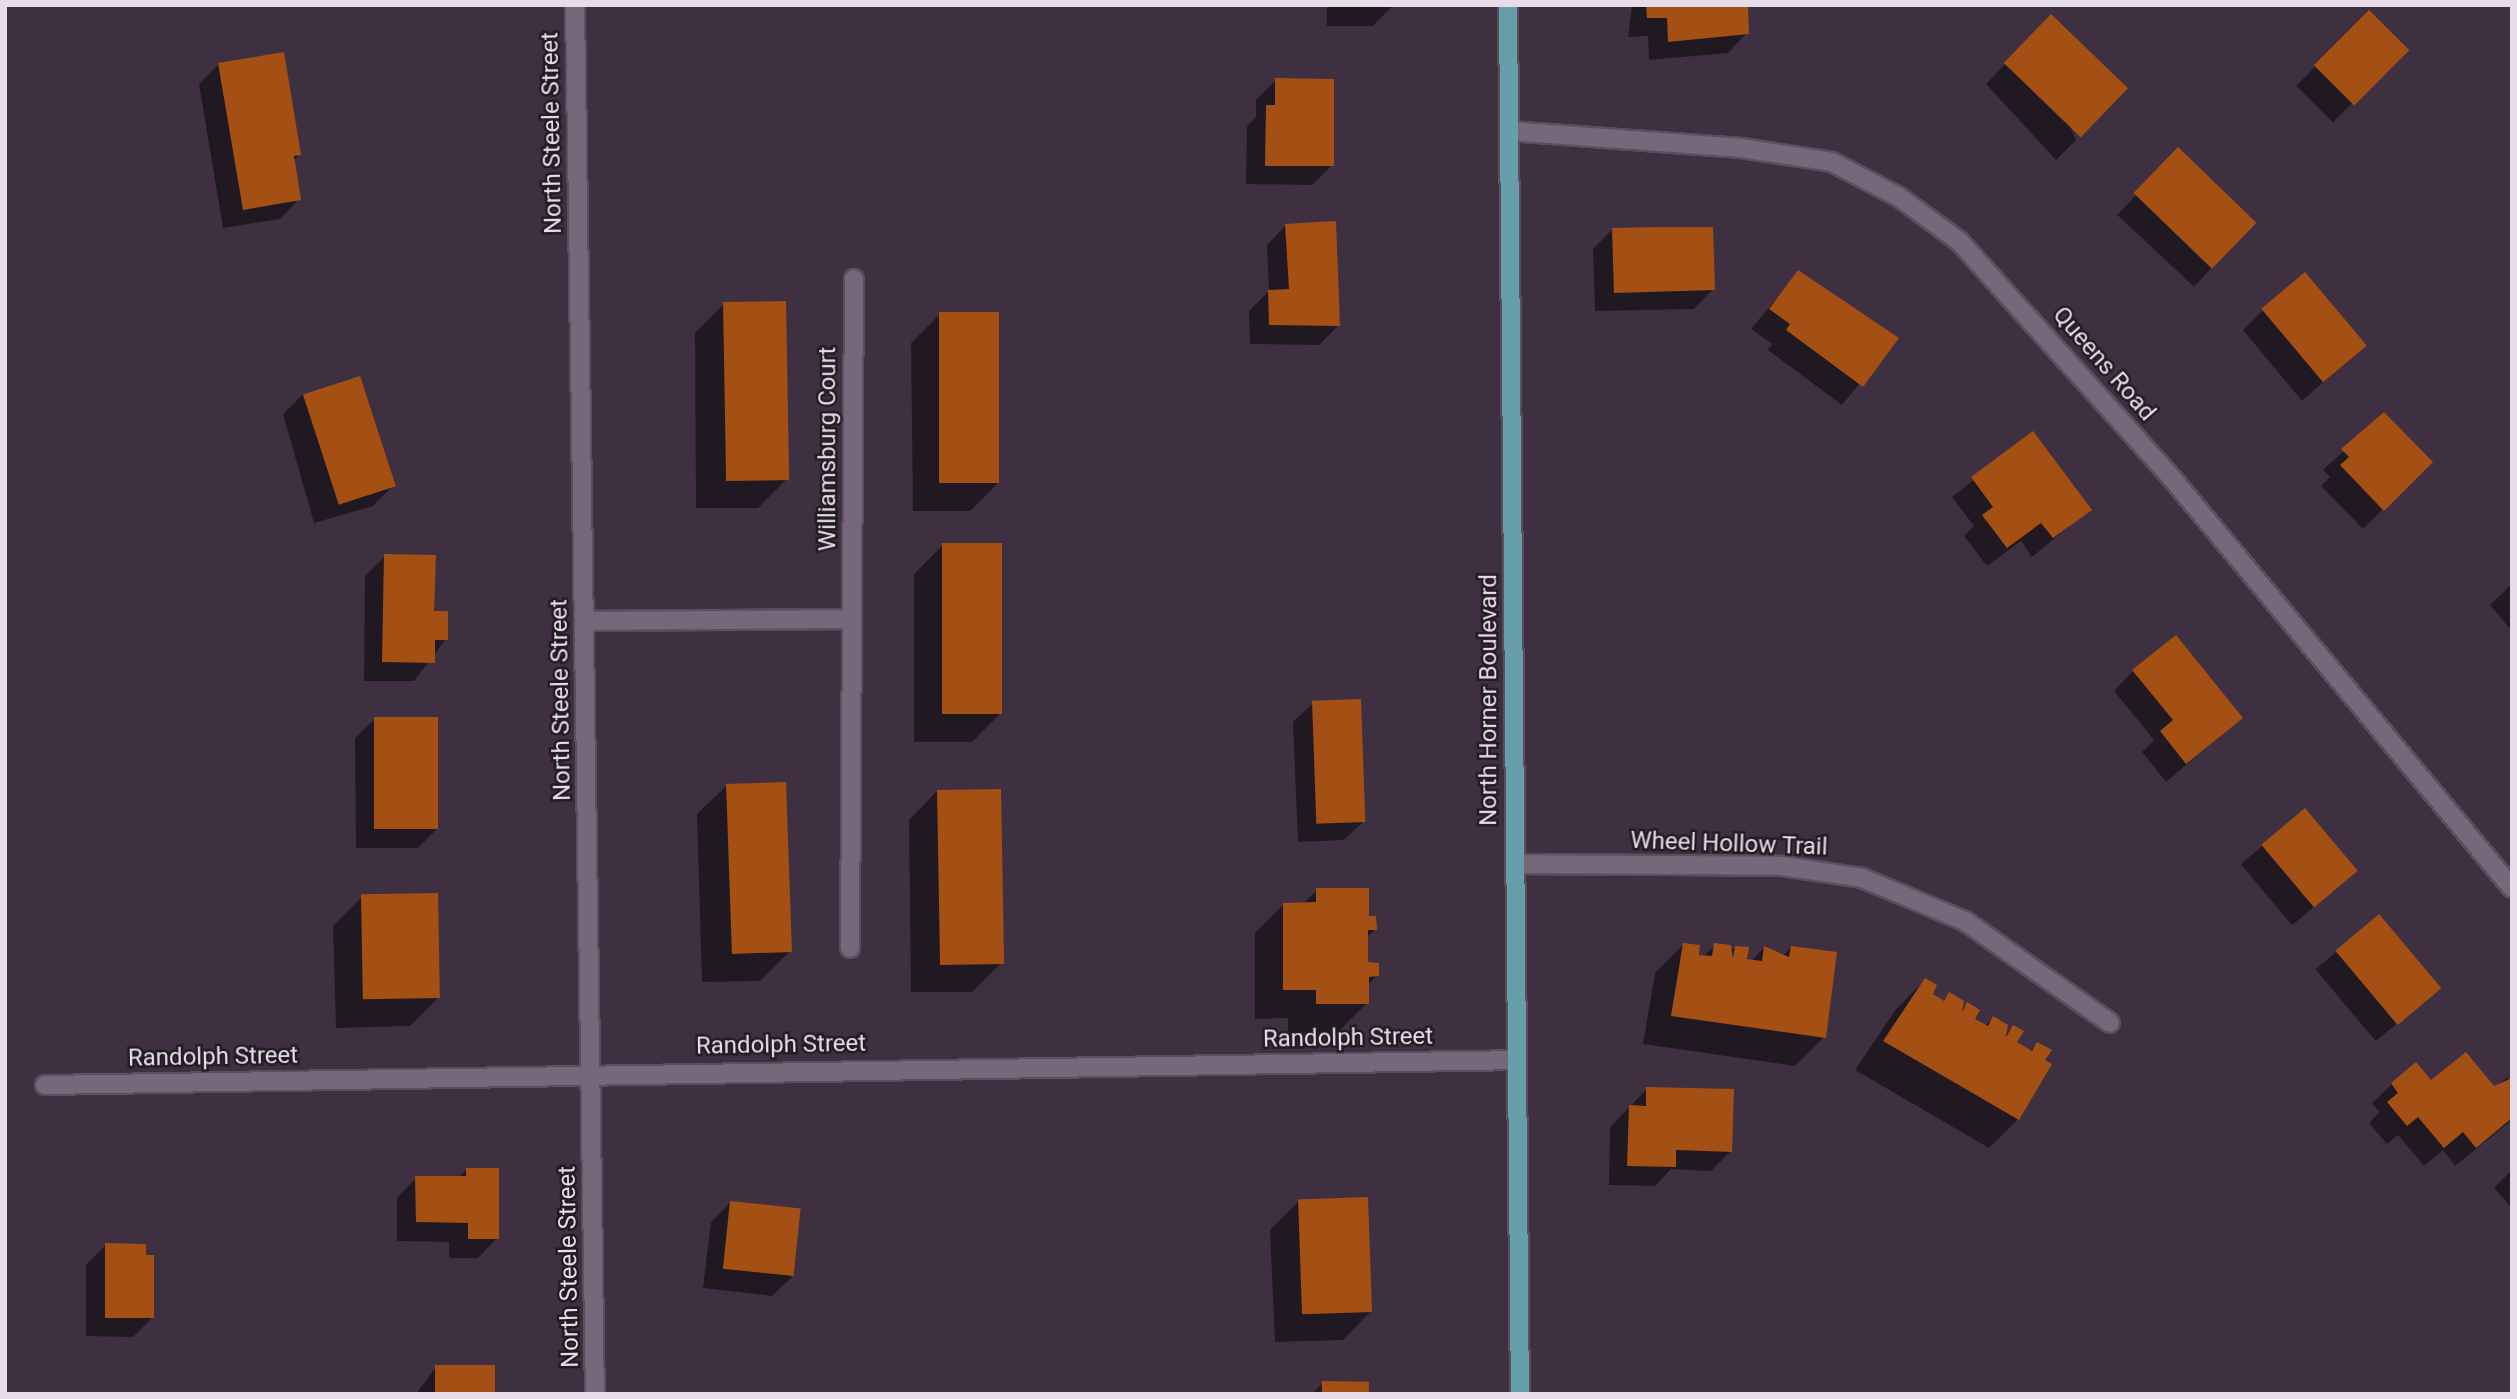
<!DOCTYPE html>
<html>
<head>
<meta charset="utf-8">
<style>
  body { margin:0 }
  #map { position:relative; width:2517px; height:1399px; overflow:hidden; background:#3e3041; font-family:Roboto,sans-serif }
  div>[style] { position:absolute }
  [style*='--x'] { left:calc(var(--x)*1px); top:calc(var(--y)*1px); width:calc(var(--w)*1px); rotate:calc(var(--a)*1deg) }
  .shadow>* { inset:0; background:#0007; transform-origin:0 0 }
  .building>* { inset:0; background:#a45014; transform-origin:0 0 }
  .roads { filter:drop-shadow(2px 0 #5b4f5d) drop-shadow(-2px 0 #5b4f5d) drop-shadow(0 2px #5b4f5d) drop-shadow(0 -2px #5b4f5d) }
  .street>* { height:18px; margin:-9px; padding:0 9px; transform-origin:9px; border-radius:9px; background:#77677a }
  .primary>* { height:18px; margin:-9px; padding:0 9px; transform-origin:9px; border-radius:9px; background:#669fa9 }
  span { translate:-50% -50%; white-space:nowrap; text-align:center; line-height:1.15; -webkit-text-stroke:5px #211b22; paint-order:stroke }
  .street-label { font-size:24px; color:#e6dde8 }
  .frame { position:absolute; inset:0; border:7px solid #e6dde8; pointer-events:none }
</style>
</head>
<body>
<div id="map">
  <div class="shadow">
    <i style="clip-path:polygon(1327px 5px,1393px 5px,1393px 6px,1373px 26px,1327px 26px)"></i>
    <i style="clip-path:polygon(1632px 5px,1747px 5px,1747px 33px,1728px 53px,1649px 60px,1648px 36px,1628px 37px)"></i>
    <i style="left:2369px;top:13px;width:52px;height:103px;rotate:45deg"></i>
    <i style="clip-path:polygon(2032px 36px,2076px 140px,2056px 160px,1986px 84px)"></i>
    <i style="clip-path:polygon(219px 64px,299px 155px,293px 161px,299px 199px,280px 219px,223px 228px,199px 84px)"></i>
    <i style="clip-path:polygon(1276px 80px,1332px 165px,1312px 185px,1246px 184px,1247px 126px,1256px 117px,1256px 100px)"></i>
    <i style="left:2178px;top:150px;width:105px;height:89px;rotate:43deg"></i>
    <i style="clip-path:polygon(1286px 225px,1338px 326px,1319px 345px,1250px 344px,1249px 311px,1269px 291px,1267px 245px)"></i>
    <i style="clip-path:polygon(1613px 229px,1713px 289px,1694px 309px,1595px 311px,1593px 249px)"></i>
    <i style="clip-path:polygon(1798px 273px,1896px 339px,1842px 405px,1768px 350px,1772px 344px,1751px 329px)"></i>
    <i style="clip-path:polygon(724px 304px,787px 479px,758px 508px,696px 508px,695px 333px)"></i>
    <i style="clip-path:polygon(2262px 311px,2365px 345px,2302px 401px,2243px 330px)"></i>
    <i style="clip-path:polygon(940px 314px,999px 482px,970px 511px,913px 511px,911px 343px)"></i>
    <i style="clip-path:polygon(359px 378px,393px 486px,373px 506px,314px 523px,283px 414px,302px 395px)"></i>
    <i style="clip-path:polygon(2384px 415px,2431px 462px,2363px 529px,2321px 486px,2330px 477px,2323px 470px)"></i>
    <i style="clip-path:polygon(2032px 433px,2089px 510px,2032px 557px,2021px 541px,1987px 566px,1964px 536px,1974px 526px,1952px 497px)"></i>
    <i style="clip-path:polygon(943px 545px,1001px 713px,972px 742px,914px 742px,914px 574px)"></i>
    <i style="clip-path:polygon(385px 556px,446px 639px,414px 681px,364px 681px,365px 576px)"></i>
    <i style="clip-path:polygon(2512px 584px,2512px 631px,2490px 605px)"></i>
    <i style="clip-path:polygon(2133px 671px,2241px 718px,2166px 782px,2142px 752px,2154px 740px,2114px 691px)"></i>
    <i style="clip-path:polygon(1313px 703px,1364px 821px,1344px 840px,1298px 842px,1293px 722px)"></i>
    <i style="clip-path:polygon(375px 719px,438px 828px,418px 848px,356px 848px,355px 738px)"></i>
    <i style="clip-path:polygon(726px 786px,789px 952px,760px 981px,702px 982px,697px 814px)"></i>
    <i style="clip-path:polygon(937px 791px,1001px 963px,972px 992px,911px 992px,909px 820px)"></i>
    <i style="left:2305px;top:810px;width:80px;height:84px;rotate:50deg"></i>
    <i style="clip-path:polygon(1317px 890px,1375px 930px,1366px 938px,1366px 964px,1377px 975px,1367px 986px,1367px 1003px,1338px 1032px,1288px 1032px,1288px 1018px,1255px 1019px,1255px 933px,1284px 904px,1303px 904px)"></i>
    <i style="clip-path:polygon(362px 897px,439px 997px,410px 1026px,336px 1028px,333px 926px)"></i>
    <i style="left:2379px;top:916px;width:94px;height:83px;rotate:50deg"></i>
    <i style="clip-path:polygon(1684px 944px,1703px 957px,1715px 945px,1730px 952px,1735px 947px,1751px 961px,1765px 947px,1781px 958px,1791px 947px,1824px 1037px,1795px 1066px,1643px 1044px,1655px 973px)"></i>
    <i style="clip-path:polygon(1925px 980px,1930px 995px,1942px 1002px,1949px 995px,1960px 1011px,1967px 1004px,1973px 1019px,1985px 1026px,1993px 1018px,2004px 1036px,2013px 1027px,2015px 1043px,2029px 1052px,2037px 1044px,2018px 1119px,1989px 1148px,1855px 1070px,1896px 1009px)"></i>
    <i style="clip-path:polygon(2508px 1077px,2512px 1120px,2455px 1166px,2443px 1150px,2424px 1166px,2398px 1135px,2387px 1144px,2369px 1123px,2379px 1112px,2372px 1103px,2392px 1084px,2494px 1088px)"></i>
    <i style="clip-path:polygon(1647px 1089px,1731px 1151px,1711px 1171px,1671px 1169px,1655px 1186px,1609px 1185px,1610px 1127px)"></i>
    <i style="clip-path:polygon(467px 1169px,497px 1238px,478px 1258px,449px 1258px,449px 1242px,397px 1241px,397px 1198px,416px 1178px,458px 1178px)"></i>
    <i style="clip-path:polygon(2512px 1170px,2512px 1208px,2494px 1188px)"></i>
    <i style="clip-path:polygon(1299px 1201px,1371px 1311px,1343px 1340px,1275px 1342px,1270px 1230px)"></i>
    <i style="clip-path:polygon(730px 1203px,792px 1277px,772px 1296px,703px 1288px,711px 1222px)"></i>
    <i style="clip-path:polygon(106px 1245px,152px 1318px,133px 1337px,86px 1336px,86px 1265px)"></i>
    <i style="clip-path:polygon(436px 1367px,494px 1394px,416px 1394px)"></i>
    <i style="clip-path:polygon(1323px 1383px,1367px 1394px,1312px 1394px)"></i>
  </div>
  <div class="building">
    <i style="clip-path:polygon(1646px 5px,1748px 5px,1749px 34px,1668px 42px,1667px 18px,1647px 18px)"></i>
    <i style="left:2369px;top:10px;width:57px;height:78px;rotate:45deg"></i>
    <i style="left:2051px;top:14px;width:107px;height:68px;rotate:44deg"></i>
    <i style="clip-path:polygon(284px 52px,301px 155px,294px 156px,301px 200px,243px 210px,218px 63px)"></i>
    <i style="clip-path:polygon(1275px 78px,1334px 79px,1334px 166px,1265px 166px,1266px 105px,1275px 105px)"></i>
    <i style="left:2178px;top:147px;width:109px;height:64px;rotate:44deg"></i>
    <i style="clip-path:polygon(1336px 221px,1340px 326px,1269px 325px,1268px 290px,1289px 289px,1285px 224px)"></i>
    <i style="clip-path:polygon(1660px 227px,1713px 227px,1715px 290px,1614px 293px,1612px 228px)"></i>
    <i style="clip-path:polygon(1798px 270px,1899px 338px,1863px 387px,1786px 330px,1790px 324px,1769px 309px)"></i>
    <i style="left:2305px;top:272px;width:96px;height:57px;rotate:50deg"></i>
    <i style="left:786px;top:301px;width:179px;height:63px;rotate:89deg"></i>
    <i style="left:939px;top:312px;width:60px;height:171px"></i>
    <i style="left:360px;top:376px;width:116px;height:60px;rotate:72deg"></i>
    <i style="clip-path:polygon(2384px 412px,2433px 462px,2384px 511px,2340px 465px,2349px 457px,2341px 449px)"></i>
    <i style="clip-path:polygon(2033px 431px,2092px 510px,2053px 538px,2041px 523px,2007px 548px,1982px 515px,1993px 507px,1971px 477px)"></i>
    <i style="left:942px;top:543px;width:60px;height:171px"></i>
    <i style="clip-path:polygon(384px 554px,436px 555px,434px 611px,448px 611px,448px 640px,435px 640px,435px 663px,382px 662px)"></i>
    <i style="clip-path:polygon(2176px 635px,2243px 718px,2186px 764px,2160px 731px,2173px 720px,2132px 670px)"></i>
    <i style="left:1361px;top:699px;width:123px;height:49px;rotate:88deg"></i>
    <i style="left:374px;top:717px;width:64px;height:112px"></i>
    <i style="left:786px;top:782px;width:170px;height:60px;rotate:88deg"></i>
    <i style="left:1001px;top:789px;width:175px;height:64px;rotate:89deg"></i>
    <i style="left:2305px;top:808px;width:82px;height:57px;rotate:50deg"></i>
    <i style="clip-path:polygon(1316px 888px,1369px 888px,1369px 916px,1376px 916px,1377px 930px,1368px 930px,1368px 962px,1379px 963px,1379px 976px,1369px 977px,1369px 1004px,1316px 1004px,1316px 990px,1283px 990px,1283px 903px,1316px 902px)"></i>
    <i style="left:438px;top:893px;width:105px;height:77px;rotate:89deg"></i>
    <i style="left:2379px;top:914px;width:97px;height:57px;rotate:50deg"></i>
    <i style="clip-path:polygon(1683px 943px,1700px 945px,1699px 955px,1712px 956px,1714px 943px,1731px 945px,1733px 958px,1735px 946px,1749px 947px,1747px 959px,1762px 961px,1764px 946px,1789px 957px,1791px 946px,1837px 952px,1826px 1038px,1671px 1016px)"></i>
    <i style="clip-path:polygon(1925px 978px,1937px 985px,1933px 994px,1944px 1001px,1949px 992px,1964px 1001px,1962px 1012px,1967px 1002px,1980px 1010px,1975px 1019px,1988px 1026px,1993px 1016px,2008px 1025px,2006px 1037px,2013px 1025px,2024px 1031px,2017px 1042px,2032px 1051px,2037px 1042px,2052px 1050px,2045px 1060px,2052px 1064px,2019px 1120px,1883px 1041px)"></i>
    <i style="clip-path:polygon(2466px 1052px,2494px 1086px,2512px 1078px,2512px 1118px,2476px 1148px,2463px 1132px,2444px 1148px,2418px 1117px,2407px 1126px,2387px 1102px,2398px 1093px,2391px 1083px,2416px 1062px,2431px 1080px)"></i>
    <i style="clip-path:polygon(1646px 1087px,1734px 1089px,1732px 1152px,1676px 1150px,1676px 1167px,1627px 1166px,1629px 1105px,1646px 1106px)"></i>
    <i style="clip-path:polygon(466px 1168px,499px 1168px,499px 1239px,468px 1239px,468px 1223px,416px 1222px,415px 1176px,466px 1176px)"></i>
    <i style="left:1368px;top:1197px;width:115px;height:70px;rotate:88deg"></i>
    <i style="left:730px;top:1201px;width:71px;height:68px;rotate:6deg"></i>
    <i style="clip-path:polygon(105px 1243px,146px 1244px,146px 1255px,154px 1255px,154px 1318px,105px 1318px)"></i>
    <i style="left:495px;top:1365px;width:29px;height:60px;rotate:90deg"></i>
    <i style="left:1322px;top:1381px;width:47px;height:13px;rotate:1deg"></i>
  </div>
  <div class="roads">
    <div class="street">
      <i style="--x:575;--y:5;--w:1389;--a:89.18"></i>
      <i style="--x:1509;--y:131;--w:233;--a:4.2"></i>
      <i style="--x:1741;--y:148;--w:92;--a:8.7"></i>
      <i style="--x:1832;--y:162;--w:76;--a:27.6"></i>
      <i style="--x:1899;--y:197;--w:76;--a:36.4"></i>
      <i style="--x:1960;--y:242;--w:324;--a:48.1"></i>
      <i style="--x:2176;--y:483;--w:526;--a:50.32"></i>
      <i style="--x:584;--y:621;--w:267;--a:-0.4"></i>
      <i style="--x:1515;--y:864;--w:267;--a:0.4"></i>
      <i style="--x:1782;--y:866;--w:81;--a:8.5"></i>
      <i style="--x:1862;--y:878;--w:112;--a:22.7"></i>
      <i style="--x:1965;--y:921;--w:177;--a:35.1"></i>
      <i style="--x:850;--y:948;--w:669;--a:-89.66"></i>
      <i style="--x:45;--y:1085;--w:1472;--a:-0.97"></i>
    </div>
    <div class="primary">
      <i style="--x:1508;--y:5;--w:1389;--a:89.51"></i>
    </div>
  </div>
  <div class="street-label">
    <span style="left:552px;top:133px;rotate:-91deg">North Steele Street</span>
    <span style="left:2104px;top:364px;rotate:49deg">Queens Road</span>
    <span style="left:828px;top:449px;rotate:-90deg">Williamsburg Court</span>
    <span style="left:561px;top:700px;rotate:-91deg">North Steele Street</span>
    <span style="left:1489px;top:700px;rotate:-90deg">North Horner Boulevard</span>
    <span style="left:1729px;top:844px;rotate:2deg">Wheel Hollow Trail</span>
    <span style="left:1348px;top:1038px;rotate:-1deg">Randolph Street</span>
    <span style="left:781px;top:1045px;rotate:-1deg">Randolph Street</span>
    <span style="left:213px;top:1057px;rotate:-1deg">Randolph Street</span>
    <span style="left:569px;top:1267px;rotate:-91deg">North Steele Street</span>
  </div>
  <div class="frame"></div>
</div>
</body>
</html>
